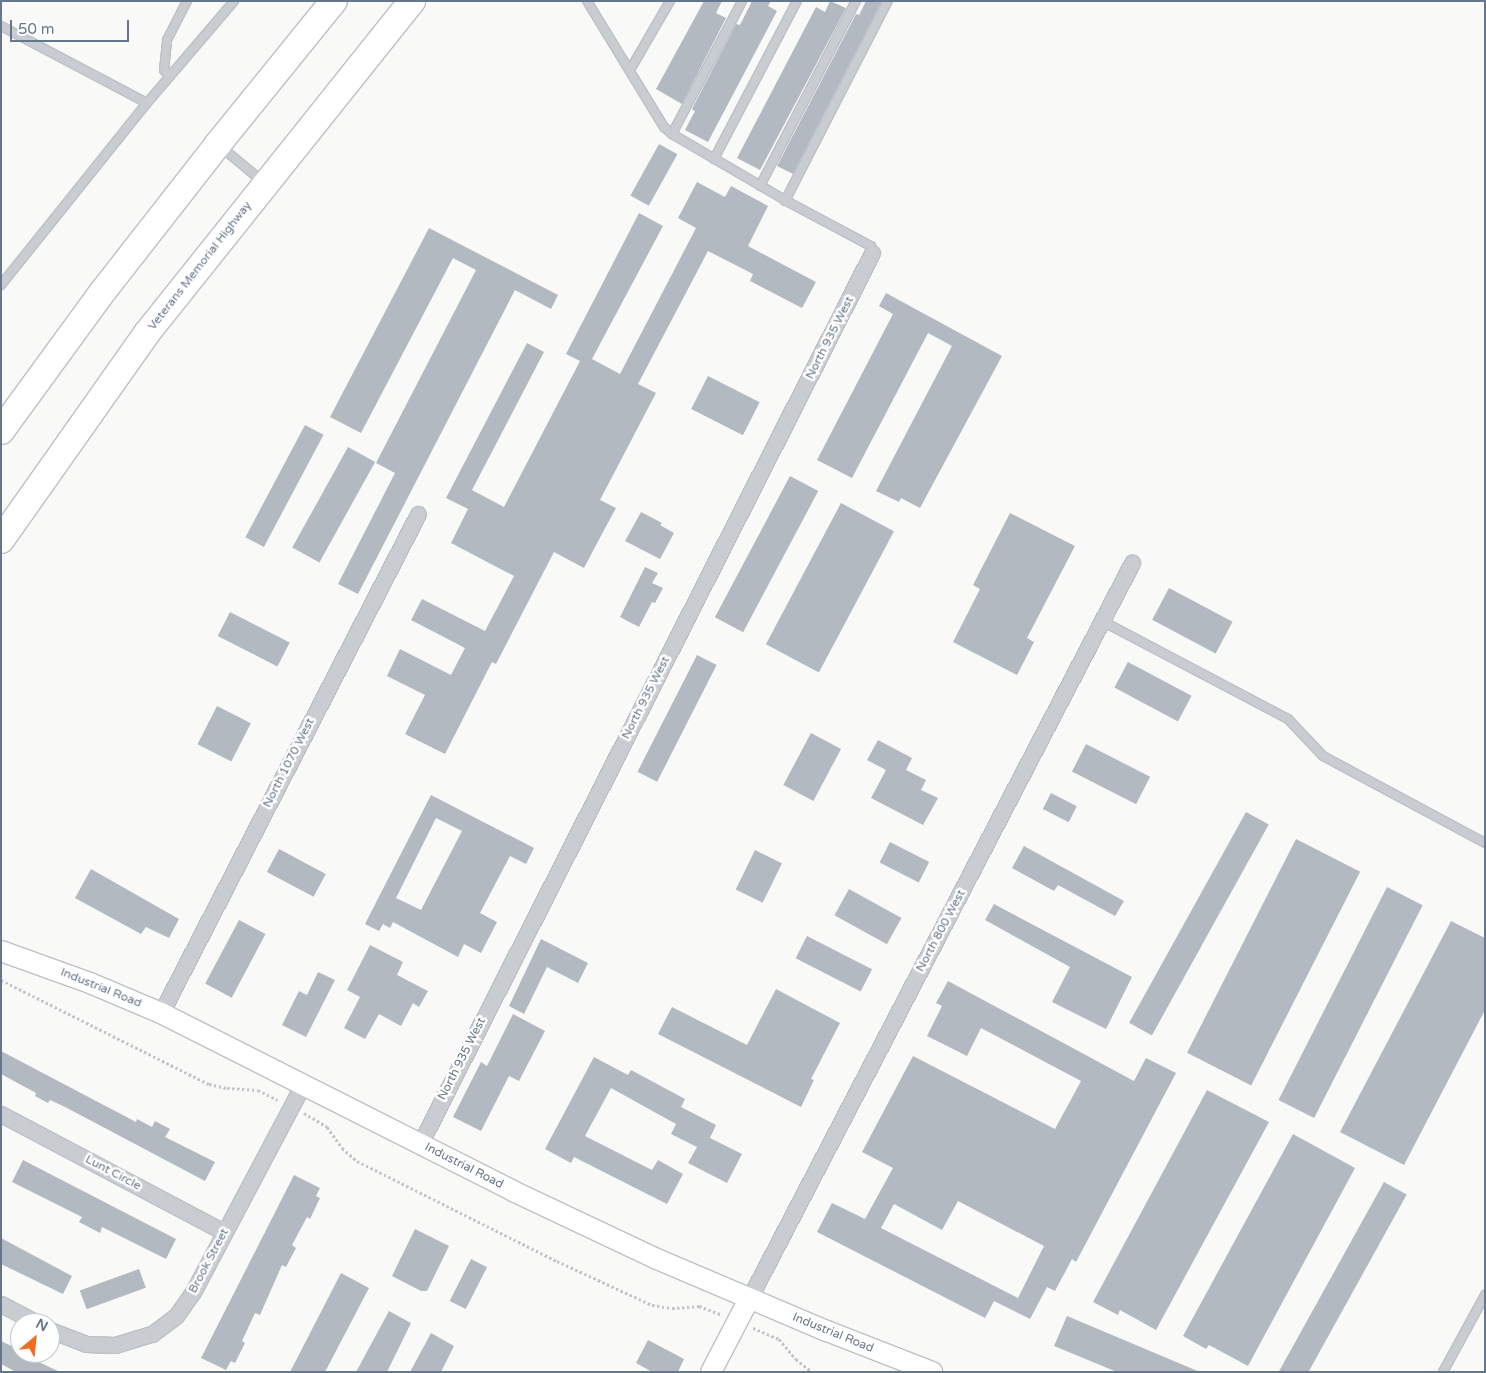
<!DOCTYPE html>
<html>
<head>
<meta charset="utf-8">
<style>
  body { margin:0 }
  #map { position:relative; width:1486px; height:1373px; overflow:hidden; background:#f9faf7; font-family:"Varela Round",sans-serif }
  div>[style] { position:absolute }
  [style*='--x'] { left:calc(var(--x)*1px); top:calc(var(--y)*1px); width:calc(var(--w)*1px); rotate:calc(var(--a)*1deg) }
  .building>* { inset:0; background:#b2b9c1; transform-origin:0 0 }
  .path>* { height:3px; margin-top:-1.5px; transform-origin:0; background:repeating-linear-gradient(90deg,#c2c4c7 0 2.5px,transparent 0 5px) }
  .roads { filter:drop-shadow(1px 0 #bdc1c7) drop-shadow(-1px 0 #bdc1c7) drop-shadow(0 1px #bdc1c7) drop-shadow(0 -1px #bdc1c7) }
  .lane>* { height:8px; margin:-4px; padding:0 4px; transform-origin:4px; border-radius:4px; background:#c9ccd1 }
  .street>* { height:15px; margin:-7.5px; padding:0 7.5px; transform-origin:7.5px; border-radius:7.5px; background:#c9ccd1 }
  .secondary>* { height:20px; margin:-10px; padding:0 10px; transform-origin:10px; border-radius:10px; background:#fff }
  .highway>* { height:26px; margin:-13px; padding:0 13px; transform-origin:13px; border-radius:13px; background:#fff }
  span { translate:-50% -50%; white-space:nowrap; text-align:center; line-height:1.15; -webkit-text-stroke:5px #fff; paint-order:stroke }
  .street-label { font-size:12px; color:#66768b }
  .frame { position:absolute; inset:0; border:2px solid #66768b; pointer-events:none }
  .north { position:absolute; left:10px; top:1313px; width:50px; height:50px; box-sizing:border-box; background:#fff; border:1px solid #c2c8d1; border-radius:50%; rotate:28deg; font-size:14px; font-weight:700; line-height:20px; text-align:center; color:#66768b }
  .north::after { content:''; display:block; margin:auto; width:18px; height:22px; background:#f06c20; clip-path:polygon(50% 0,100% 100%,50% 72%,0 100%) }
  .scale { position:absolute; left:10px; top:20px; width:119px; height:22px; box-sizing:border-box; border:2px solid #66768b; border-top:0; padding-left:6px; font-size:15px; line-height:18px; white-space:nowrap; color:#66768b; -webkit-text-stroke:4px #fff; paint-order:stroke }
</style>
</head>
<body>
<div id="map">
  <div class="building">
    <i style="clip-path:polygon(704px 1px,722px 1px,716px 13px,726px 18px,682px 104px,656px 89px)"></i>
    <i style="clip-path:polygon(752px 1px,771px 1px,768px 6px,777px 11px,708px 142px,685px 130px,695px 111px,692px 109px,736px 24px,740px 25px)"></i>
    <i style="clip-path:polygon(830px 1px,846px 8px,760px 170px,737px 158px,816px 7px,825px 12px)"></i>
    <i style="clip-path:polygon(866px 1px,882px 1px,793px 174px,777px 166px,856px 14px,859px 15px)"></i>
    <i style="left:659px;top:144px;width:21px;height:59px;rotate:29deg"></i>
    <i style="clip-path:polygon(697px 182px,725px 197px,731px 186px,768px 206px,748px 246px,816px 282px,802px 308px,750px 281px,753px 274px,708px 251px,638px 384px,656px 393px,600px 500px,616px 508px,603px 532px,584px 568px,554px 552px,496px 664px,492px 662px,445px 754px,405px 734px,425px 695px,387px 676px,400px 649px,451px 675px,465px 648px,411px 620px,422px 599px,485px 631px,514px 576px,451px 543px,468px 509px,446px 498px,527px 343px,544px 352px,472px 490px,504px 507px,580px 361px,566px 354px,639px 213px,663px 226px,592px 359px,620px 374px,696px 228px,678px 218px)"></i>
    <i style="clip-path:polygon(429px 228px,558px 295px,551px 309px,515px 290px,358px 594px,338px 584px,395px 473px,376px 463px,476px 270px,453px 258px,361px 433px,330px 417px)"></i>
    <i style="clip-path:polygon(886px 293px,1002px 356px,920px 508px,901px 498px,899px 502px,876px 491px,952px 346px,928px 333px,852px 478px,817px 460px,893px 314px,879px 306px)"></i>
    <i style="left:708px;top:376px;width:58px;height:37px;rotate:27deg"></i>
    <i style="left:305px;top:425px;width:21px;height:127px;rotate:28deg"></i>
    <i style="left:348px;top:447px;width:31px;height:115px;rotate:29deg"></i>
    <i style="left:790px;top:476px;width:32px;height:160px;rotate:28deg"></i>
    <i style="left:841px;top:503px;width:60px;height:160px;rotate:28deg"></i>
    <i style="clip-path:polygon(641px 512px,662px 523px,660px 525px,674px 533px,660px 559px,625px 541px)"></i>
    <i style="clip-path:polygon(1010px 513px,1075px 546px,1027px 638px,1034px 642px,1017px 675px,953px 642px,980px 589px,973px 585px)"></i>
    <i style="clip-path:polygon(645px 567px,658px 573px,652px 583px,663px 588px,655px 603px,652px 602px,639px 627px,620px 617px)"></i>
    <i style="left:1169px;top:588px;width:72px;height:36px;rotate:28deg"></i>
    <i style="left:230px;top:612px;width:67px;height:27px;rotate:27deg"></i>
    <i style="left:697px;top:655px;width:22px;height:131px;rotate:27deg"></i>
    <i style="left:1128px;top:662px;width:72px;height:29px;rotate:28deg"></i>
    <i style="left:217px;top:706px;width:38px;height:43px;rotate:27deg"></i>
    <i style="left:811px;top:733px;width:34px;height:59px;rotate:28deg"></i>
    <i style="clip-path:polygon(878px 740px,912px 758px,906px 770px,926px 780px,921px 790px,938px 798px,923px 825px,871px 798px,886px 770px,867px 760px)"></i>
    <i style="left:1086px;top:744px;width:72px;height:31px;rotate:27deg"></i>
    <i style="left:1051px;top:793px;width:29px;height:18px;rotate:27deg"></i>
    <i style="clip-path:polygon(evenodd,431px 795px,534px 848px,526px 864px,510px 856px,480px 913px,497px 922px,481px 953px,464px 944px,458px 957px,393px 922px,390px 928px,383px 924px,379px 931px,365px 924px,431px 795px,436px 818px,462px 831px,421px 910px,396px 898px,436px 818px)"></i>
    <i style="left:1246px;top:812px;width:26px;height:241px;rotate:29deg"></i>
    <i style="left:1296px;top:839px;width:72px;height:240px;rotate:27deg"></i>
    <i style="left:890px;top:842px;width:44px;height:23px;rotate:27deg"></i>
    <i style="clip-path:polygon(1024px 846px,1124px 901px,1115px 916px,1058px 885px,1054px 891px,1012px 868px)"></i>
    <i style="left:279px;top:849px;width:53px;height:26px;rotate:28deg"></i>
    <i style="left:755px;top:850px;width:30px;height:44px;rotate:26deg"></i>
    <i style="clip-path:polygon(91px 869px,179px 919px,169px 938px,146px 927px,141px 934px,75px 898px)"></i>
    <i style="left:1387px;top:887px;width:40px;height:239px;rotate:27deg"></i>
    <i style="left:849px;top:889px;width:60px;height:30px;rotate:29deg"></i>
    <i style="clip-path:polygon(994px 904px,1132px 977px,1106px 1029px,1052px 1002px,1070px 967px,985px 920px)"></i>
    <i style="left:239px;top:920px;width:30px;height:72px;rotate:28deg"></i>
    <i style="clip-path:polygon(1451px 921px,1485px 938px,1485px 1010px,1404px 1165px,1340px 1132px)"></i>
    <i style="left:807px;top:936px;width:73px;height:25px;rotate:27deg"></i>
    <i style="clip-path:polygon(541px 939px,588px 963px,578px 983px,547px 967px,524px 1014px,509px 1006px)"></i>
    <i style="clip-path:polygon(370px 945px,403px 962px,397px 975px,428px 991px,419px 1007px,413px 1003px,401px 1026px,379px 1014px,365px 1039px,344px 1028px,360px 997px,347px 990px)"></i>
    <i style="clip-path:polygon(318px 972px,335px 980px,306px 1037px,282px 1025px,299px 991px,307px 995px)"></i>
    <i style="clip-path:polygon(evenodd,948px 981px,1134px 1081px,1146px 1058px,1176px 1073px,1076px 1262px,1072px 1259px,1055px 1291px,1047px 1287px,1030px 1319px,994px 1301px,985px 1318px,817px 1232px,832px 1203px,865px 1219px,893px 1168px,862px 1152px,913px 1056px,1055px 1129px,1081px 1081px,981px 1028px,967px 1056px,927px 1036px,942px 1006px,936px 1003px,948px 981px,958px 1201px,1044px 1246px,1018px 1298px,881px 1228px,894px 1204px,942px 1230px,958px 1201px)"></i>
    <i style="clip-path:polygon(776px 989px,840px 1023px,811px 1079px,814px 1080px,801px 1107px,658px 1034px,672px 1007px,747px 1045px)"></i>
    <i style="clip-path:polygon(513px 1014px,545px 1031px,519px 1081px,509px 1076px,481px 1131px,453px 1117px,481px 1062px,487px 1066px)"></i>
    <i style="clip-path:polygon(1px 1051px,136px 1122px,137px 1119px,152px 1127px,155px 1121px,170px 1129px,165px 1137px,215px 1162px,205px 1181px,65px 1107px,50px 1100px,48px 1103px,35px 1096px,36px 1093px,1px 1074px)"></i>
    <i style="clip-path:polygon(594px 1057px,628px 1075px,631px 1070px,685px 1099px,681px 1107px,716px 1125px,710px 1138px,742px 1154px,727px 1183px,688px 1163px,697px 1147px,671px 1134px,676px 1124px,611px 1088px,585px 1136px,652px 1170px,658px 1160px,683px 1174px,667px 1204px,574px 1157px,571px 1163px,545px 1149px)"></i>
    <i style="clip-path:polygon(1207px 1090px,1269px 1122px,1156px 1330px,1120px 1310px,1118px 1315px,1093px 1302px)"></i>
    <i style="clip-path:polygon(1293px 1134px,1355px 1168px,1248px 1366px,1209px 1345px,1206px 1349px,1183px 1336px)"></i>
    <i style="clip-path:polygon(23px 1160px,176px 1239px,166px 1259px,102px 1227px,100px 1233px,79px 1222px,82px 1217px,12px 1182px)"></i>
    <i style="clip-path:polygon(294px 1175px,320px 1188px,316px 1196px,320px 1198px,310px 1219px,307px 1217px,292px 1245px,296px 1248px,286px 1267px,282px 1265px,260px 1315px,255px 1313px,242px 1341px,245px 1343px,235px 1363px,231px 1361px,226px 1370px,201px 1358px)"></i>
    <i style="left:1384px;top:1182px;width:26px;height:217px;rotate:29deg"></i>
    <i style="clip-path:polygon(415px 1229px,449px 1246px,427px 1291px,421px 1291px,392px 1276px)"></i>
    <i style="clip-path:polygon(1px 1238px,72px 1276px,63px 1294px,1px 1264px)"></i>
    <i style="left:471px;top:1259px;width:18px;height:47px;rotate:27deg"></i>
    <i style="left:139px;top:1269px;width:20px;height:63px;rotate:70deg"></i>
    <i style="clip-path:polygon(341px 1273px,369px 1288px,325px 1372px,290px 1372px)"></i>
    <i style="clip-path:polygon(389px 1311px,411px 1323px,387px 1372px,356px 1372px)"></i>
    <i style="clip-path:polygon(1067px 1316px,1200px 1372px,1117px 1372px,1054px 1346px)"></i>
    <i style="clip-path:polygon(431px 1333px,454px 1346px,441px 1372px,410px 1372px)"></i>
    <i style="clip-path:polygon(648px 1340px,684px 1359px,678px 1372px,652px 1372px,636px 1363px)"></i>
    <i style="clip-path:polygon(1px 1341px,20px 1350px,20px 1353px,60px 1372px,16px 1372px,1px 1364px)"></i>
  </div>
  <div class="path">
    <i style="--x:1;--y:980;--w:233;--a:26.6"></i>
    <i style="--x:209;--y:1084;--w:18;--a:13"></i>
    <i style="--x:227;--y:1088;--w:31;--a:4"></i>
    <i style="--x:258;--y:1090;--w:22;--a:27"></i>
    <i style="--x:304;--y:1113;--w:27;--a:31"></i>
    <i style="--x:327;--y:1127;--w:26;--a:54"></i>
    <i style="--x:342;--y:1148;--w:20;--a:41"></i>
    <i style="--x:357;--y:1161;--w:224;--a:26.6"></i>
    <i style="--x:557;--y:1261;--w:105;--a:24.9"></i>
    <i style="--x:652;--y:1305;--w:20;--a:9"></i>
    <i style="--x:672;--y:1308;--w:27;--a:-4"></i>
    <i style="--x:699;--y:1306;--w:25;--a:21"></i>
    <i style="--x:753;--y:1328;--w:28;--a:23"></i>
    <i style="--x:779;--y:1339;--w:26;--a:50"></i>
    <i style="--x:796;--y:1359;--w:21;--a:39"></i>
  </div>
  <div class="roads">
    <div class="lane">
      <i style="--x:587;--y:1;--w:148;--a:58.6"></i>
      <i style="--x:664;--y:127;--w:11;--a:41"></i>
      <i style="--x:672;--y:134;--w:137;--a:30.3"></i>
      <i style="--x:790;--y:203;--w:92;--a:28"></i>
      <i style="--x:871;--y:246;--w:7;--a:82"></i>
      <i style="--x:1;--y:26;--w:165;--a:27.8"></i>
      <i style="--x:630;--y:70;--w:80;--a:-59.9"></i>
      <i style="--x:170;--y:76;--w:8;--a:-135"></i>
      <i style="--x:164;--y:70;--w:30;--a:-84"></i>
      <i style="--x:167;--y:40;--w:44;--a:-62.9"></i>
      <i style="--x:672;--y:134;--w:150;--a:-62.2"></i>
      <i style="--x:221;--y:147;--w:53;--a:39.7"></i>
      <i style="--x:714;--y:159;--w:178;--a:-62.3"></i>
      <i style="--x:760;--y:186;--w:208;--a:-62.6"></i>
      <i style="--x:785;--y:201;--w:225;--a:-62.8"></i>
      <i style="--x:1;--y:285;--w:233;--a:-51.3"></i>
      <i style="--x:147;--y:103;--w:134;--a:-49.5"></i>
      <i style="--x:1102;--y:621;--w:210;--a:27.8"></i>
      <i style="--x:1288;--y:719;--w:51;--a:46.6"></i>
      <i style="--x:1323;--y:756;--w:184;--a:28.2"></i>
      <i style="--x:1443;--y:1372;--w:88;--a:-61.4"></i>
    </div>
    <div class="street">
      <i style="--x:161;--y:1013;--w:561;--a:-62.75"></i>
      <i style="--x:1;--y:1114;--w:252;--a:27.9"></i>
      <i style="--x:420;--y:1144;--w:999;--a:-63.1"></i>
      <i style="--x:749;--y:1299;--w:830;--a:-62.51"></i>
      <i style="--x:1;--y:1304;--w:41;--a:27.8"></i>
      <i style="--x:50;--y:1330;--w:39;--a:21"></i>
      <i style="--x:86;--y:1344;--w:29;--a:2"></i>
      <i style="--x:115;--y:1345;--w:39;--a:-17"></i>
      <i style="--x:152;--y:1334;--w:30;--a:-37"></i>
      <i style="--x:176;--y:1316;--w:29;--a:-55"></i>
      <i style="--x:193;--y:1292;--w:235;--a:-62.1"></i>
    </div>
    <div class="secondary">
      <i style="--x:1;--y:951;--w:95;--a:19.8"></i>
      <i style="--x:90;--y:983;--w:77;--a:22.9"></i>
      <i style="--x:161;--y:1013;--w:394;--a:26.8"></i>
      <i style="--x:513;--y:1191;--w:159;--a:25.3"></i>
      <i style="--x:657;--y:1259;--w:185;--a:23"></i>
      <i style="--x:827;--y:1331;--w:113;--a:21.3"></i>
      <i style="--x:711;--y:1372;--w:82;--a:-62.5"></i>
    </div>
    <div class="highway">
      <i style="--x:1;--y:431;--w:175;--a:-53.9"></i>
      <i style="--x:104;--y:290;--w:185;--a:-52"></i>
      <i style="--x:218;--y:144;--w:184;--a:-51"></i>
      <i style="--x:1;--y:540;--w:253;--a:-54.8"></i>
      <i style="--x:147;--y:333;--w:425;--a:-51.4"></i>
    </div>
  </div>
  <div class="street-label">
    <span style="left:200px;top:266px;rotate:-52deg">Veterans Memorial Highway</span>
    <span style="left:830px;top:338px;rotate:-63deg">North 935 West</span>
    <span style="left:646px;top:698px;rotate:-63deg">North 935 West</span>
    <span style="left:289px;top:763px;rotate:-63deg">North 1070 West</span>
    <span style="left:941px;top:931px;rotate:-62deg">North 800 West</span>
    <span style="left:101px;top:988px;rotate:22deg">Industrial Road</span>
    <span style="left:462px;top:1059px;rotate:-63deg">North 935 West</span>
    <span style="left:464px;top:1166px;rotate:27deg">Industrial Road</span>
    <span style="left:113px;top:1173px;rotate:28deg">Lunt Circle</span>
    <span style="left:209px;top:1261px;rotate:-62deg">Brook Street</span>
    <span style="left:833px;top:1333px;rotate:22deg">Industrial Road</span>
  </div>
  <div class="frame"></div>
  <div class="north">N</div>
  <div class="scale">50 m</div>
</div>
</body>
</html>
